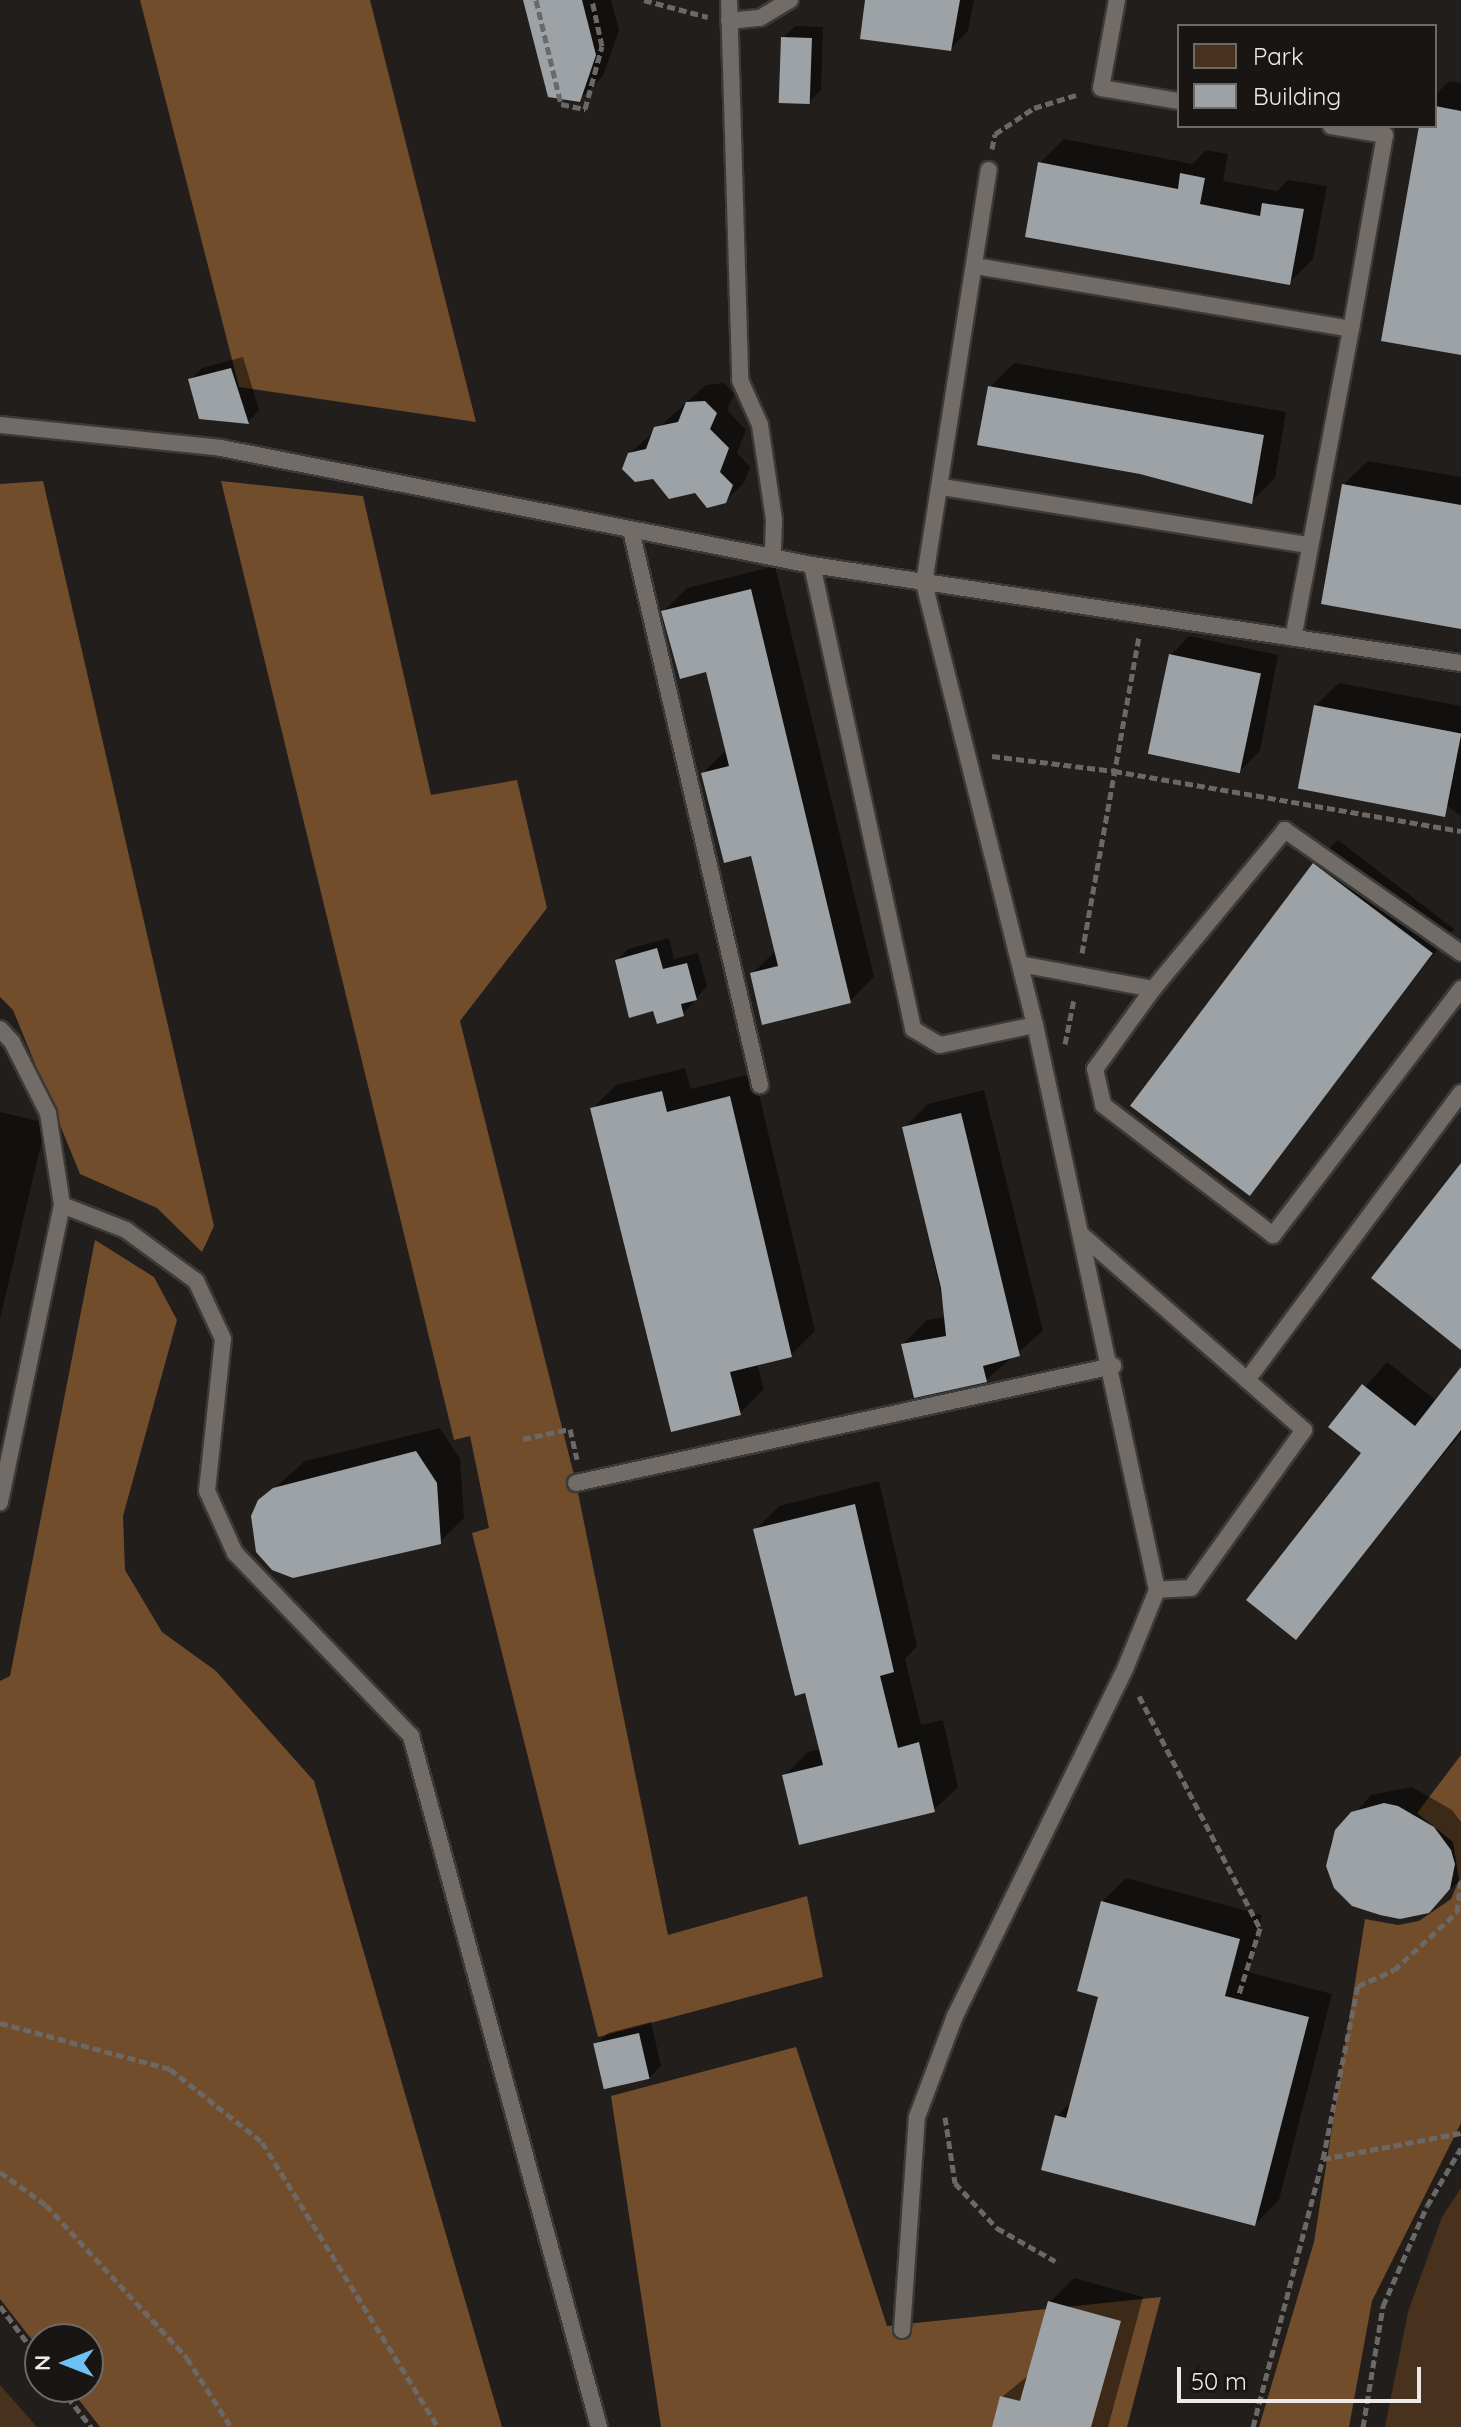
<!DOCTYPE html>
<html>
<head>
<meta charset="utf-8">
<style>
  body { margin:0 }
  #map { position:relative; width:1461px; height:2427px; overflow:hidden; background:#221e1b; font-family:Quicksand,sans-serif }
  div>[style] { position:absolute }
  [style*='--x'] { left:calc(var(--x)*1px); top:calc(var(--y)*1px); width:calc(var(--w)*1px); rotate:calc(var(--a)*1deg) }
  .green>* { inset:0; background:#48321e }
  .forest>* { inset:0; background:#714d2c }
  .shadow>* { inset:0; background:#0007 }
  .building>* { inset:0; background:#9ca2a5; transform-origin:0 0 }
  .path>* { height:5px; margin-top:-2.5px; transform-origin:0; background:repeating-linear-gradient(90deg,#6b6865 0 8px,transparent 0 12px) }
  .roads { filter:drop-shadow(2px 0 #3c3a38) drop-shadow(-2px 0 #3c3a38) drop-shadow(0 2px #3c3a38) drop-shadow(0 -2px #3c3a38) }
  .lane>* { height:16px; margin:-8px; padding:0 8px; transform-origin:8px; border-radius:8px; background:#716c68 }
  span { translate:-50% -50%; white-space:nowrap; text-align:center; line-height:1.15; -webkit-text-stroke:8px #191512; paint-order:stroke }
  .legend { position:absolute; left:1177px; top:24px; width:260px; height:104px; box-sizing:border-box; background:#191512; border:2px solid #6d6a67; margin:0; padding:10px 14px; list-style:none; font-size:24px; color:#ece9e7 }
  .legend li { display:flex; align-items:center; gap:16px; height:40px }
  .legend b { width:40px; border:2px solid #6d6a67 }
  .north { position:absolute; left:24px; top:2323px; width:80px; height:80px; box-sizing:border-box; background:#191512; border:2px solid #6d6a67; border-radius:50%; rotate:270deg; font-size:22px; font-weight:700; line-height:32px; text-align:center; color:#ece9e7 }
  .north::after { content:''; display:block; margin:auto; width:28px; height:36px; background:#6ec2f3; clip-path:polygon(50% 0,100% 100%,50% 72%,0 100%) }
  .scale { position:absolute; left:1177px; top:2367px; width:244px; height:36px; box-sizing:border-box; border:4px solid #ece9e7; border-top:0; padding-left:10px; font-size:24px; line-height:28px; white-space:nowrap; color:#ece9e7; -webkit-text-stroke:6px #191512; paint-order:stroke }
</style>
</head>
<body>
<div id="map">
  <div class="green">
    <i style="clip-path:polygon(1461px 2188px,1461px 2427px,1385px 2427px,1408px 2312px,1442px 2217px)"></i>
    <i style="clip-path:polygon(0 2385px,37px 2427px,0 2427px)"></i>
  </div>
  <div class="forest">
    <i style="clip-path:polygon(140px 0,370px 0,476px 422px,239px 387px)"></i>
    <i style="clip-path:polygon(43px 481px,214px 1226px,202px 1252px,157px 1208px,80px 1174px,13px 1010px,0 997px,0 484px)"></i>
    <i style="clip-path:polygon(221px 481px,363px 496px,431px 795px,517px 780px,547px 908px,460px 1021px,576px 1483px,668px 1935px,807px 1896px,823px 1977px,598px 2037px,472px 1533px,489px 1528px,470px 1436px,454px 1440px)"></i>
    <i style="clip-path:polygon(95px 1240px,154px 1277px,177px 1320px,123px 1516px,125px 1570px,162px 1632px,216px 1671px,314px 1781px,502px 2427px,100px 2427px,69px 2387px,88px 2387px,88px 2339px,40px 2339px,40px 2350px,0 2299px,0 1681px,10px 1676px)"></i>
    <i style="clip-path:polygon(1461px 1755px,1461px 2123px,1372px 2301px,1349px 2427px,1259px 2427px,1314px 2242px,1365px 1919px,1398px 1925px,1419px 1921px,1451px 1899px,1459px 1880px,1453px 1842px,1417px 1813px)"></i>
    <i style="clip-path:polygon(796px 2047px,887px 2326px,1161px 2297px,1127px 2427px,661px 2427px,611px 2096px)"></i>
  </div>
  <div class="shadow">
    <i style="clip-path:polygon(525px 0,611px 0,619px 30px,603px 76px,579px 100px)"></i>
    <i style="clip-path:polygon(867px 0,974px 0,968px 31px,950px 49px)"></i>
    <i style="clip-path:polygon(795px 26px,823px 27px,821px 90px,809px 102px,783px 38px)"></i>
    <i style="clip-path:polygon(1449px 81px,1461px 83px,1461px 353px,1421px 126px,1435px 126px,1435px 95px)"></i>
    <i style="clip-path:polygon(1064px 139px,1193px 164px,1206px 150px,1228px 154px,1223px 181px,1277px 191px,1288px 180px,1327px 186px,1313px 259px,1290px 282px,1040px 163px)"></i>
    <i style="clip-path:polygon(243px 357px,259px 410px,248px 422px,190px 380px,202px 368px)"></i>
    <i style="clip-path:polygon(1014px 363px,1286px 412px,1275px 478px,1251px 502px,990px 387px)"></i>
    <i style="clip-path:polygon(724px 383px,734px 394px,727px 410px,746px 430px,737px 453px,750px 467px,744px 483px,725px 501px,629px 454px,706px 385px)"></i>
    <i style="clip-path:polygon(1368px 461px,1461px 477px,1461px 627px,1344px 484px)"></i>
    <i style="clip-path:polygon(775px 566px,874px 977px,850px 1001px,753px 973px,776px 950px,752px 854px,703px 773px,727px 749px,708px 670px,663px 612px,687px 588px)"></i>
    <i style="clip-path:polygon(1189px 636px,1278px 655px,1260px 751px,1242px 769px,1171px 655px)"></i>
    <i style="clip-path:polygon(1339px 683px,1461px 706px,1461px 816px,1315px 706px)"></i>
    <i style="clip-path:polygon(1338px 840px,1454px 929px,1244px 1189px,1314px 864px)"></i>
    <i style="clip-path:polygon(669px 938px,674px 959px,698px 953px,707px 986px,683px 1014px,654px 1009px,617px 960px,628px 949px)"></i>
    <i style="clip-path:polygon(685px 1068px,691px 1089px,754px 1073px,815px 1331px,791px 1355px,757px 1363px,764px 1389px,740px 1413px,592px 1109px,616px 1085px)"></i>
    <i style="clip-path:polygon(984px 1090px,1043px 1331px,986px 1380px,903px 1344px,927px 1320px,946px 1317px,904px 1128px,928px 1104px)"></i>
    <i style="clip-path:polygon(0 1112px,46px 1123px,0 1319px)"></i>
    <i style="clip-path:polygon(1387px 1362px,1437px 1401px,1461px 1371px,1461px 1433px,1295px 1637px,1364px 1453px,1331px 1426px)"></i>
    <i style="clip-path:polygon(440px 1428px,460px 1459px,464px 1518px,440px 1542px,260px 1501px,305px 1461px)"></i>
    <i style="clip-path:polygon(879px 1481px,917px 1646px,905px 1659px,921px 1725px,943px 1720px,958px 1787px,934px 1810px,784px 1776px,808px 1752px,821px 1749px,755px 1530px,779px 1506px)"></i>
    <i style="clip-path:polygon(1412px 1787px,1452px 1810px,1461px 1822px,1461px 1879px,1428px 1912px,1328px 1866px,1331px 1841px,1371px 1795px)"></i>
    <i style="clip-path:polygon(1126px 1878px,1262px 1915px,1248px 1972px,1332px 1994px,1279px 2200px,1255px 2224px,1057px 2116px,1073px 2100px,1100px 1996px,1102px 1902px)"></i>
    <i style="clip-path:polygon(651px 2022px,661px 2066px,649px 2078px,596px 2045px,608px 2033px)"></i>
    <i style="clip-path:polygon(1074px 2278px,1143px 2297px,1108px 2427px,994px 2427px,1002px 2397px,1030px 2374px,1050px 2302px)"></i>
  </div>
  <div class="building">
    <i style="clip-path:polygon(523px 0,582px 0,596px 55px,580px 102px,548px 97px)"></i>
    <i style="clip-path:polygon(865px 0,960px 0,951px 51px,860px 39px)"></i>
    <i style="left:781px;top:37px;width:31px;height:66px;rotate:2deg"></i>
    <i style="clip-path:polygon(1435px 106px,1461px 111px,1461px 355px,1381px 341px,1419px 126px,1435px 126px)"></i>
    <i style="clip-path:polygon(1038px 162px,1178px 189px,1180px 173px,1205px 178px,1200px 204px,1260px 216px,1262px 203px,1304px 209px,1290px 285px,1025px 237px)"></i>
    <i style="clip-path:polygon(231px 368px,249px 424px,199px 419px,188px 379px)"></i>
    <i style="clip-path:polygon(988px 386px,1264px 435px,1252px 504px,1140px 474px,977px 445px)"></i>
    <i style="clip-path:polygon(705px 401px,717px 413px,710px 429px,729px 448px,720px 472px,733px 485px,726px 503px,707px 508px,695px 493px,669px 499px,653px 479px,635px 482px,622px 469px,628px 453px,646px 449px,654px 427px,678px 422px,686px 402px)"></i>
    <i style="clip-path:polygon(1342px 484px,1461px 505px,1461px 629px,1321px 604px)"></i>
    <i style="clip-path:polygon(751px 589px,851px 1003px,762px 1025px,750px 973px,778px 966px,751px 856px,724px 863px,701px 773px,729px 766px,706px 672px,680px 679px,661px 611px)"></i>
    <i style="left:1169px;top:654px;width:94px;height:102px;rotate:12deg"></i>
    <i style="left:1314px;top:705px;width:150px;height:85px;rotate:11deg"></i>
    <i style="left:1313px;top:863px;width:150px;height:304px;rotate:37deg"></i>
    <i style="clip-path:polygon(657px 948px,663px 969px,687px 963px,697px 1000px,681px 1004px,684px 1016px,657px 1024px,653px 1011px,629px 1018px,615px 960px)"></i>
    <i style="clip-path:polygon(662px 1091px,667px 1112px,730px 1096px,792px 1357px,730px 1372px,741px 1415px,671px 1432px,590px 1108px)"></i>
    <i style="clip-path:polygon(961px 1113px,1020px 1356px,983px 1366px,987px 1382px,914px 1398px,901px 1344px,946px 1336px,941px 1288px,902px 1127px)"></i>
    <i style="clip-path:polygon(1461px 1163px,1461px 1350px,1371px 1278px)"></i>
    <i style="clip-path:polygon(1461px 1367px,1461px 1430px,1296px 1640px,1246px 1600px,1361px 1453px,1328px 1427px,1362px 1384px,1415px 1426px)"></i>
    <i style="clip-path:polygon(416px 1451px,437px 1483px,441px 1544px,293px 1578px,272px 1570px,256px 1552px,251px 1516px,258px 1500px,273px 1488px)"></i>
    <i style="clip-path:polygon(855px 1504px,894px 1672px,880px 1676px,898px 1748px,919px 1742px,935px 1812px,799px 1845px,782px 1775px,823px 1765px,805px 1693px,795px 1696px,753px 1529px)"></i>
    <i style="clip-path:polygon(1384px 1803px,1398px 1806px,1434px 1827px,1451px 1850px,1455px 1864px,1450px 1889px,1429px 1913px,1400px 1919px,1380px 1915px,1352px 1906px,1334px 1888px,1326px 1866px,1335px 1830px,1351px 1812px)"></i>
    <i style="clip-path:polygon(1101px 1901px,1240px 1939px,1225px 1996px,1309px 2017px,1255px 2226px,1041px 2170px,1055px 2115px,1066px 2118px,1098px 1997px,1077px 1991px)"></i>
    <i style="left:639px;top:2033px;width:47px;height:47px;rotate:77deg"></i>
    <i style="clip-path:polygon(1048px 2301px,1121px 2321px,1091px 2427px,992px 2427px,1000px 2396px,1020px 2401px)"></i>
  </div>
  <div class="path">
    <i style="--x:536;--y:0;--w:107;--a:76.5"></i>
    <i style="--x:561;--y:104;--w:25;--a:12"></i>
    <i style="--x:585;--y:109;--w:65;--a:-74.9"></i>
    <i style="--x:602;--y:46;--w:47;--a:-102.3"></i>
    <i style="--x:644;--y:0;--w:66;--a:14.9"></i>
    <i style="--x:992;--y:149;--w:15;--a:-79"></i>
    <i style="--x:995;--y:134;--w:47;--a:-33.7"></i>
    <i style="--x:1034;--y:108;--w:47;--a:-17.3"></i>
    <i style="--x:992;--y:756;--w:123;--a:7"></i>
    <i style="--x:1114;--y:771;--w:352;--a:9.8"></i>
    <i style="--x:1082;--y:953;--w:322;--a:-79.8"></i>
    <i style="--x:1065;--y:1044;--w:46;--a:-78.7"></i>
    <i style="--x:523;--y:1439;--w:48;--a:-12"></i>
    <i style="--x:570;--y:1429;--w:31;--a:77"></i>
    <i style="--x:1139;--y:1696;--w:262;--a:62.5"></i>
    <i style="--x:1260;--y:1928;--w:69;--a:107.7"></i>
    <i style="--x:0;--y:2023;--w:176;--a:15.1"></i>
    <i style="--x:170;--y:2069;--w:117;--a:38.4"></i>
    <i style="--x:262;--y:2142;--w:335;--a:58.3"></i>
    <i style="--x:945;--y:2117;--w:67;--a:81.4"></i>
    <i style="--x:955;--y:2183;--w:62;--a:47"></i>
    <i style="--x:997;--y:2228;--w:67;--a:29.6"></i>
    <i style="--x:1323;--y:2159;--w:140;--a:-10.7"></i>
    <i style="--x:0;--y:2172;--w:57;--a:35.7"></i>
    <i style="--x:46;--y:2205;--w:208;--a:47.3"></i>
    <i style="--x:187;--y:2358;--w:82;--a:57.5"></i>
    <i style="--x:0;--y:2306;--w:67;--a:53.5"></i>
    <i style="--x:60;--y:2387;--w:51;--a:52.2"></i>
    <i style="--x:1253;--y:2427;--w:277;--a:-75.4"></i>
    <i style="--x:1323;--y:2159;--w:177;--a:-78.6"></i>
    <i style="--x:1358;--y:1986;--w:39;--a:-24"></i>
    <i style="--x:1394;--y:1970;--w:86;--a:-42.6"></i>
    <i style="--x:1457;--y:1912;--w:31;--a:-83"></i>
    <i style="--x:1363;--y:2427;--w:123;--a:-80.6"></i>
    <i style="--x:1383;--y:2306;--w:109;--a:-66.3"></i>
    <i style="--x:1427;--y:2206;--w:67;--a:-59.6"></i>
  </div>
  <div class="roads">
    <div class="lane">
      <i style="--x:729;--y:0;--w:380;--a:88.3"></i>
      <i style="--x:740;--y:380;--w:49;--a:66"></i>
      <i style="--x:760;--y:425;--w:96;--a:81.6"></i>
      <i style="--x:774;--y:520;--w:34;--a:92"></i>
      <i style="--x:1117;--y:0;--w:89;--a:100.3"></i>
      <i style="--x:1101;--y:88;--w:79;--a:9.5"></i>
      <i style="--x:729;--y:21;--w:31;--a:-6"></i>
      <i style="--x:760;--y:18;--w:35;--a:-31"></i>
      <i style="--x:1331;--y:126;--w:55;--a:9.5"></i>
      <i style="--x:1385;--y:135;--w:197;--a:99.9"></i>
      <i style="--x:975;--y:266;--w:381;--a:9.5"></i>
      <i style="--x:1351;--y:329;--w:314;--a:100.6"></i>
      <i style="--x:0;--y:425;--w:222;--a:5.9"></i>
      <i style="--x:221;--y:448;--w:602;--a:11.2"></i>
      <i style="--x:812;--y:565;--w:656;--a:8.59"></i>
      <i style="--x:942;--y:487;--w:371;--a:9"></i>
      <i style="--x:631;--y:530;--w:570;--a:76.91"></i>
      <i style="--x:812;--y:565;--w:475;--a:77.7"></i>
      <i style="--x:913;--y:1029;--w:31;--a:31"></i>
      <i style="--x:940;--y:1045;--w:97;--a:-11.9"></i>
      <i style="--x:1461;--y:953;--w:215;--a:-145.1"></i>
      <i style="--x:1285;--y:830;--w:207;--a:129.7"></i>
      <i style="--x:1153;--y:989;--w:99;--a:125.9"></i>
      <i style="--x:1095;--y:1069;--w:37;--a:77"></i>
      <i style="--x:1103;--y:1105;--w:214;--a:37.4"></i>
      <i style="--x:1273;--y:1235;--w:310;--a:-52.6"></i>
      <i style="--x:1020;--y:964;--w:135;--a:10.6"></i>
      <i style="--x:0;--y:1029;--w:18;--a:47"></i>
      <i style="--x:12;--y:1042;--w:80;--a:63.1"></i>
      <i style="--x:48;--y:1113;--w:93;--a:81.3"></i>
      <i style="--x:62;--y:1205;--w:304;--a:101.8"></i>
      <i style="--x:62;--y:1205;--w:69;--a:21.3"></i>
      <i style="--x:126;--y:1230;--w:87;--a:36.1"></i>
      <i style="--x:196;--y:1281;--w:64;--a:65"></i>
      <i style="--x:223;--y:1339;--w:153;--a:96"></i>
      <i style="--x:207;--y:1491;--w:68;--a:65.7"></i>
      <i style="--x:235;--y:1553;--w:254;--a:46.1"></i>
      <i style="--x:411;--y:1736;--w:716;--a:74.78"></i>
      <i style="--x:1083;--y:1236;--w:294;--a:41.3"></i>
      <i style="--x:1304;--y:1430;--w:194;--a:125.6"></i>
      <i style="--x:1191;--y:1588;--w:34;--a:177"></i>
      <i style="--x:1247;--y:1380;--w:358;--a:-53.3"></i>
      <i style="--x:576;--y:1483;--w:550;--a:-12.29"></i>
      <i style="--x:902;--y:2330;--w:214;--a:-86"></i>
      <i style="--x:917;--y:2117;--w:108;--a:-69.4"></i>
      <i style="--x:955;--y:2016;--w:386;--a:-63.9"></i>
      <i style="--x:1125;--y:1669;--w:85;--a:-67.9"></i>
      <i style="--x:1157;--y:1590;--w:578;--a:-102.18"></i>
      <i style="--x:1035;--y:1025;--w:456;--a:-104.1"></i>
      <i style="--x:924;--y:583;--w:418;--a:-81.1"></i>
    </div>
  </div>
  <ul class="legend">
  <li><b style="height:22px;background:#48321e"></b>Park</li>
  <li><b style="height:22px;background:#9ca2a5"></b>Building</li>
  </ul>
  <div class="north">N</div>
  <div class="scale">50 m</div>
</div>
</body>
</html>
